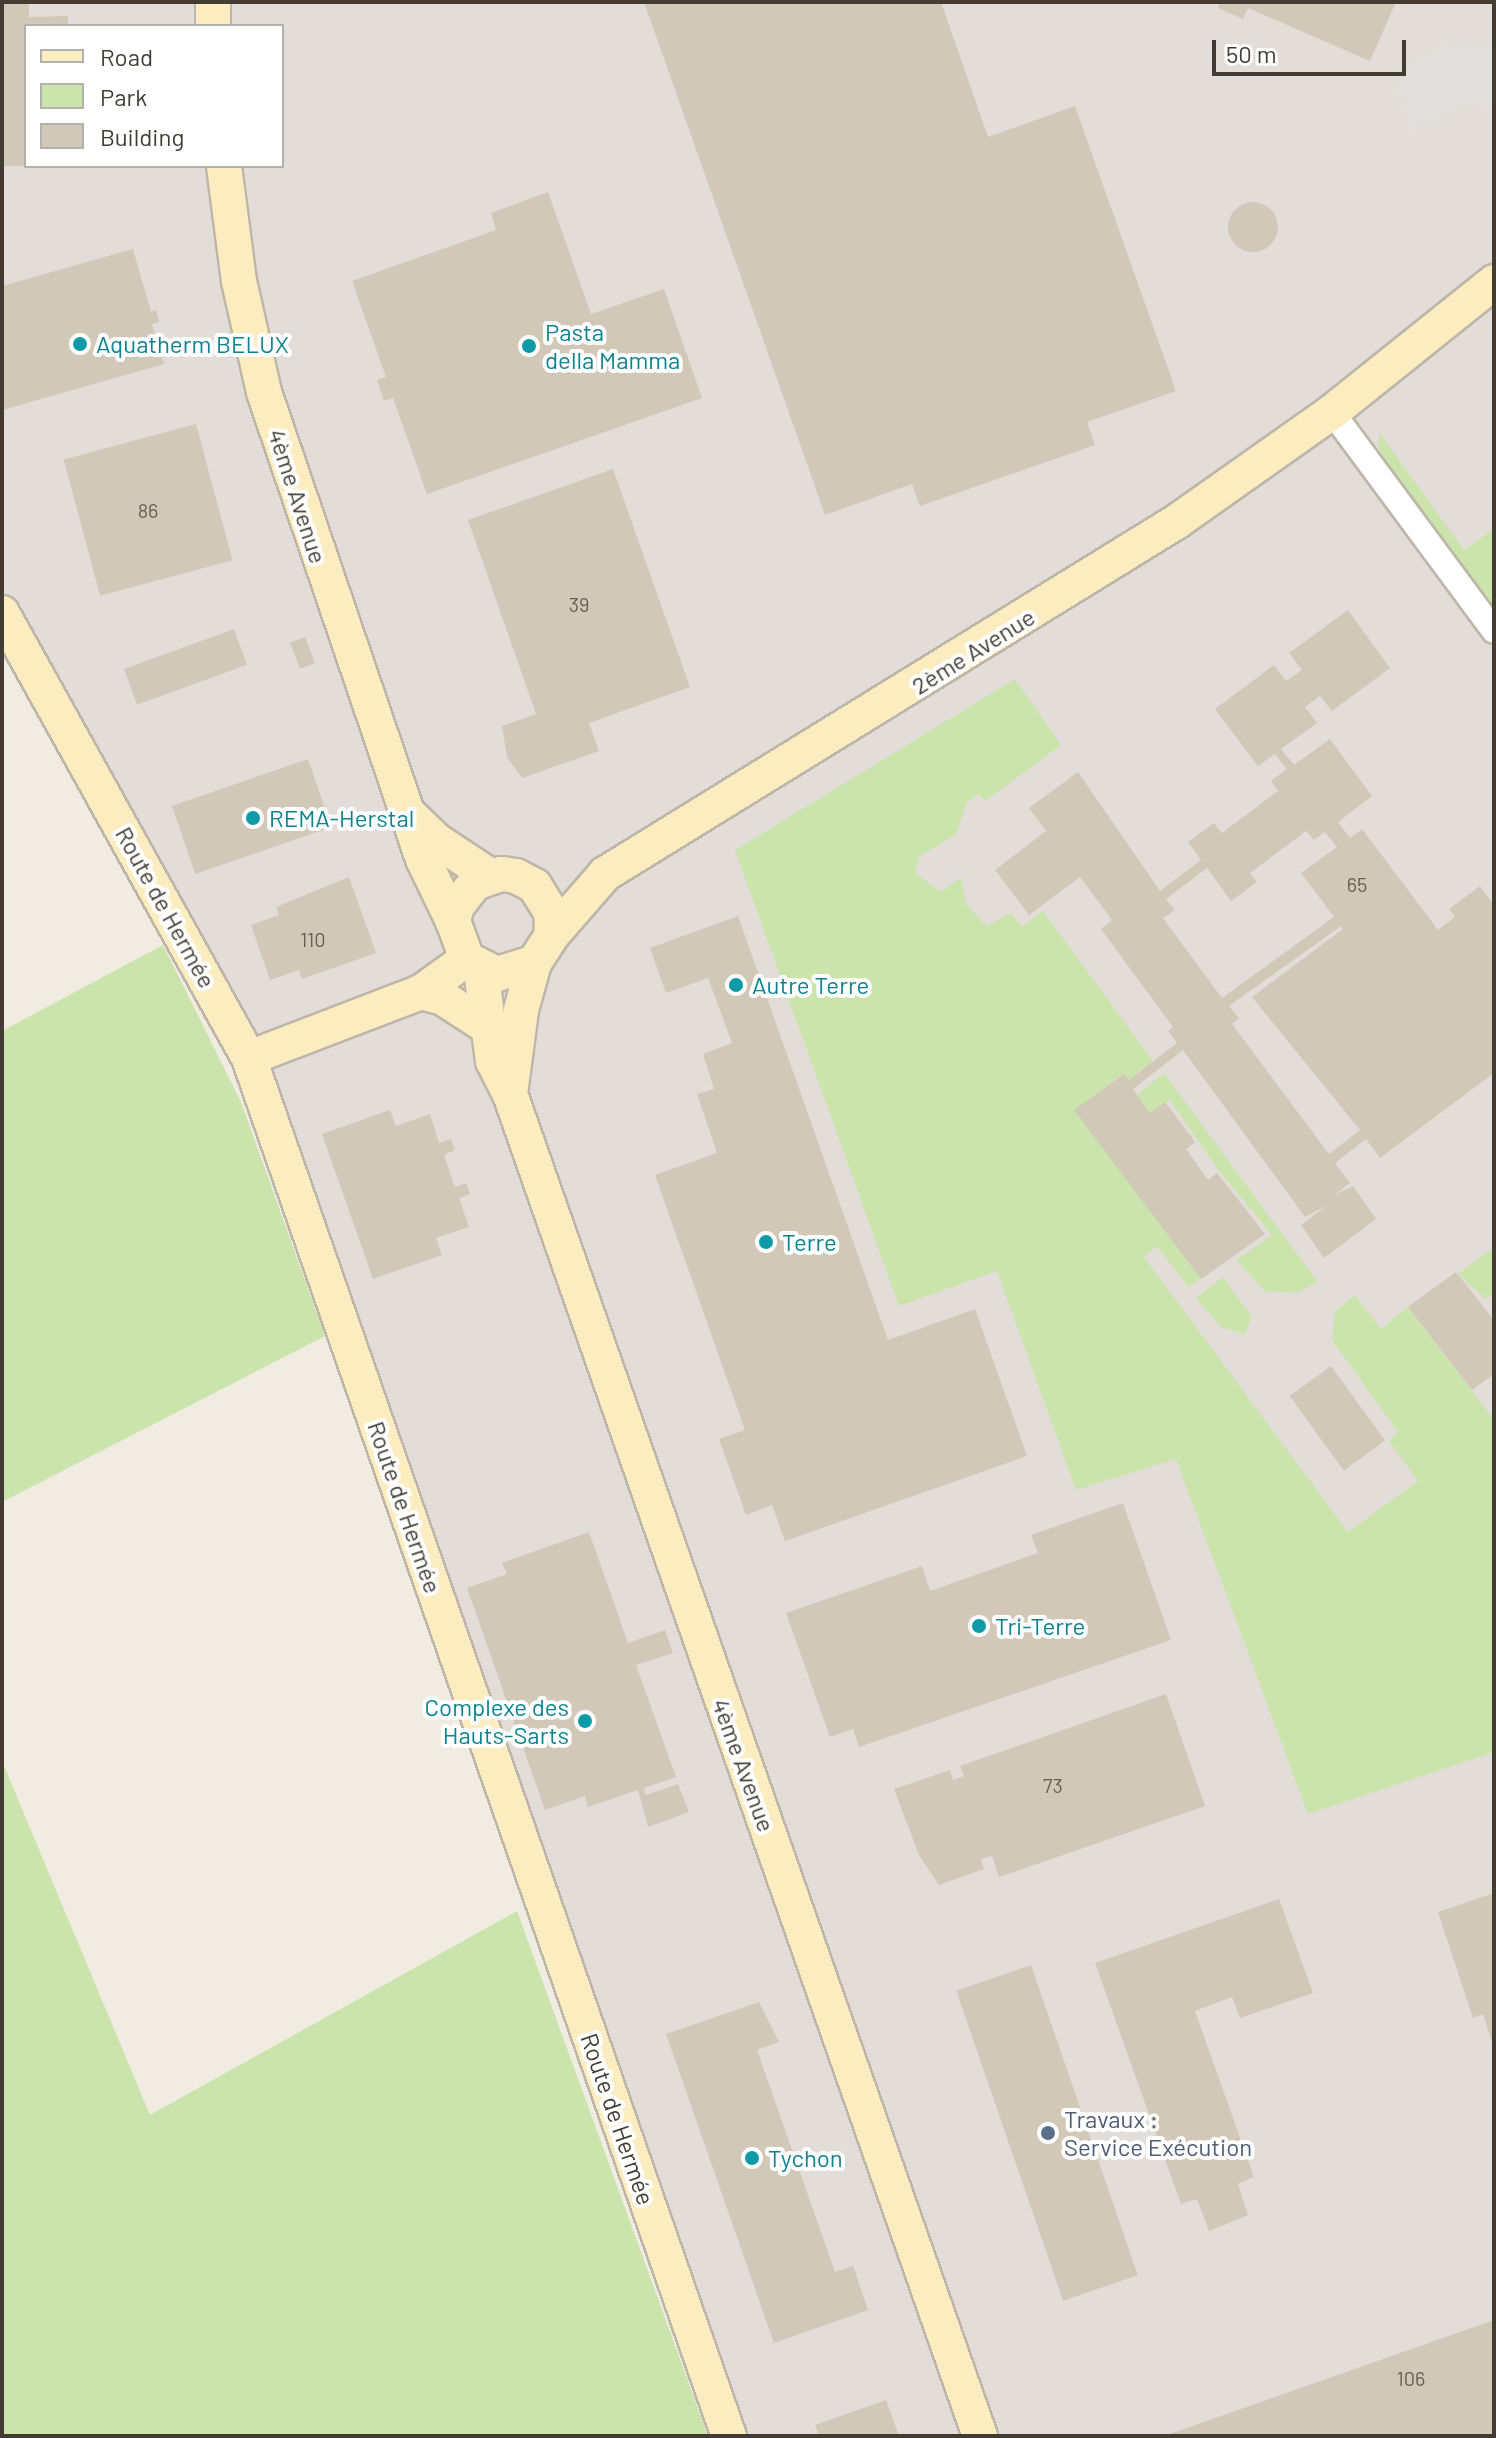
<!DOCTYPE html>
<html>
<head>
<meta charset="utf-8">
<style>
  body { margin:0 }
  #map { position:relative; width:1496px; height:2438px; overflow:hidden; background:#f0ece2; font-family:Barlow,sans-serif }
  div>[style] { position:absolute }
  [style*='--x'] { left:calc(var(--x)*1px); top:calc(var(--y)*1px); width:calc(var(--w)*1px); rotate:calc(var(--a)*1deg) }
  .industrial>* { inset:0; background:#e2ddd8 }
  .green>* { inset:0; background:#cbe4ac }
  .parking>* { inset:0; background:#e1dfdb }
  .building>* { inset:0; background:#d1c8b8; transform-origin:0 0 }
  .round { border-radius:50% }
  .roads { filter:drop-shadow(2px 0 #beb7a9) drop-shadow(-2px 0 #beb7a9) drop-shadow(0 2px #beb7a9) drop-shadow(0 -2px #beb7a9) }
  .street>* { height:24px; margin:-12px; padding:0 12px; transform-origin:12px; border-radius:12px; background:#fff }
  .secondary>* { height:34px; margin:-17px; padding:0 17px; transform-origin:17px; border-radius:17px; background:#fcedc1 }
  .dots>* { width:22px; height:22px; translate:-50% -50%; box-sizing:border-box; border:4px solid #fff; border-radius:50% }
  span { translate:-50% -50%; white-space:nowrap; text-align:center; line-height:1.15; -webkit-text-stroke:8px #fff; paint-order:stroke }
  .number-label { font-size:20px; color:#665f54 }
  .number-label span { -webkit-text-stroke-width:0 }
  .culture-label { font-size:24px; color:#0d838f }
  .left { translate:0 -50%; text-align:left }
  .right { translate:-100% -50%; text-align:right }
  .street-label { font-size:24px; color:#423c33 }
  .service-label { font-size:24px; color:#4e5e75 }
  .frame { position:absolute; inset:0; border:4px solid #423c33; pointer-events:none }
  .legend { position:absolute; left:24px; top:24px; width:260px; height:144px; box-sizing:border-box; background:#fff; border:2px solid #b3b1ad; margin:0; padding:10px 14px; list-style:none; font-size:24px; color:#423c33 }
  .legend li { display:flex; align-items:center; gap:16px; height:40px }
  .legend b { width:40px; border:2px solid #b3b1ad }
  .scale { position:absolute; left:1212px; top:40px; width:194px; height:36px; box-sizing:border-box; border:4px solid #423c33; border-top:0; padding-left:10px; font-size:24px; line-height:28px; white-space:nowrap; color:#423c33; -webkit-text-stroke:6px #fff; paint-order:stroke }
</style>
</head>
<body>
<div id="map">
  <div class="industrial">
    <i style="clip-path:polygon(evenodd,2px 2px,1494px 2px,1494px 2436px,746px 2436px,271px 1102px,2px 605px,2px 2px,26px 26px,282px 26px,282px 166px,26px 166px,26px 26px)"></i>
  </div>
  <div class="green">
    <i style="clip-path:polygon(1379px 432px,1464px 550px,1494px 529px,1494px 608px,1393px 472px,1379px 450px)"></i>
    <i style="clip-path:polygon(1015px 679px,1061px 745px,985px 801px,979px 794px,967px 802px,956px 834px,919px 857px,915px 873px,941px 892px,961px 877px,966px 904px,986px 926px,1011px 913px,1022px 927px,1043px 911px,1153px 1061px,1129px 1080px,1124px 1074px,1075px 1110px,1201px 1279px,1188px 1287px,1157px 1246px,1144px 1257px,1348px 1532px,1418px 1481px,1389px 1441px,1398px 1432px,1332px 1340px,1335px 1311px,1355px 1295px,1381px 1329px,1408px 1307px,1494px 1420px,1494px 1752px,1308px 1814px,1176px 1459px,1076px 1490px,997px 1271px,899px 1306px,735px 850px)"></i>
    <i style="clip-path:polygon(163px 945px,241px 1102px,325px 1336px,2px 1502px,2px 1031px)"></i>
    <i style="clip-path:polygon(1164px 1073px,1317px 1281px,1312px 1285px,1296px 1293px,1265px 1291px,1236px 1260px,1272px 1235px,1216px 1167px,1170px 1100px,1150px 1113px,1137px 1095px)"></i>
    <i style="clip-path:polygon(1494px 1247px,1494px 1293px,1486px 1299px,1458px 1274px)"></i>
    <i style="clip-path:polygon(1223px 1277px,1252px 1317px,1245px 1334px,1221px 1327px,1196px 1298px)"></i>
    <i style="clip-path:polygon(2px 1761px,150px 2115px,517px 1911px,708px 2436px,2px 2436px)"></i>
  </div>
  <div class="parking">
    <i style="clip-path:polygon(1482px 42px,1494px 45px,1494px 107px,1471px 102px,1409px 131px,1408px 109px,1394px 80px,1397px 68px,1442px 47px)"></i>
  </div>
  <div class="building">
    <i style="clip-path:polygon(2px 2px,29px 2px,29px 17px,68px 16px,68px 26px,26px 26px,26px 166px,2px 166px)"></i>
    <i style="clip-path:polygon(644px 2px,941px 2px,988px 137px,1075px 106px,1176px 391px,1087px 422px,1095px 445px,920px 506px,912px 484px,825px 515px)"></i>
    <i style="clip-path:polygon(1220px 2px,1396px 2px,1370px 61px,1248px 8px,1243px 19px,1218px 8px)"></i>
    <i style="clip-path:polygon(548px 192px,591px 314px,664px 289px,702px 398px,427px 494px,393px 398px,384px 401px,377px 380px,386px 377px,352px 281px,496px 230px,491px 213px)"></i>
    <i class="round" style="left:1228px;top:202px;width:50px;height:50px"></i>
    <i style="clip-path:polygon(133px 249px,151px 312px,156px 310px,159px 322px,152px 324px,164px 364px,2px 410px,2px 286px)"></i>
    <i style="left:196px;top:424px;width:141px;height:137px;rotate:75deg"></i>
    <i style="clip-path:polygon(613px 469px,690px 687px,589px 723px,599px 751px,522px 778px,507px 757px,502px 726px,536px 714px,468px 520px)"></i>
    <i style="clip-path:polygon(evenodd,1348px 610px,1390px 668px,1332px 711px,1320px 696px,1305px 707px,1317px 723px,1281px 749px,1294px 765px,1330px 739px,1372px 796px,1338px 822px,1350px 838px,1362px 829px,1438px 930px,1455px 917px,1449px 909px,1480px 886px,1494px 905px,1494px 1073px,1380px 1158px,1366px 1139px,1335px 1163px,1350px 1183px,1334px 1195px,1353px 1186px,1376px 1219px,1324px 1258px,1301px 1225px,1326px 1206px,1305px 1217px,1183px 1050px,1133px 1089px,1150px 1113px,1165px 1102px,1195px 1142px,1186px 1149px,1208px 1180px,1217px 1173px,1265px 1234px,1201px 1279px,1074px 1110px,1124px 1074px,1129px 1080px,1177px 1043px,1168px 1031px,1173px 1027px,1101px 929px,1112px 920px,1080px 877px,1029px 915px,995px 870px,1046px 831px,1029px 808px,1078px 772px,1160px 891px,1201px 860px,1188px 842px,1214px 823px,1222px 833px,1278px 791px,1271px 781px,1287px 769px,1275px 754px,1258px 766px,1215px 709px,1274px 665px,1286px 681px,1302px 670px,1289px 653px,1348px 610px,1306px 831px,1314px 840px,1325px 832px,1337px 847px,1301px 873px,1334px 917px,1222px 998px,1163px 918px,1175px 910px,1166px 899px,1207px 868px,1231px 901px,1257px 882px,1250px 873px,1306px 831px,1348px 610px,1341px 926px,1343px 929px,1252px 997px,1360px 1130px,1329px 1154px,1232px 1024px,1239px 1018px,1229px 1006px,1341px 926px)"></i>
    <i style="left:234px;top:629px;width:38px;height:117px;rotate:70deg"></i>
    <i style="left:305px;top:637px;width:28px;height:16px;rotate:69deg"></i>
    <i style="left:308px;top:759px;width:72px;height:144px;rotate:71deg"></i>
    <i style="clip-path:polygon(349px 877px,376px 953px,302px 979px,299px 970px,270px 980px,251px 925px,279px 915px,276px 907px)"></i>
    <i style="clip-path:polygon(738px 916px,888px 1340px,975px 1309px,1027px 1456px,785px 1541px,772px 1505px,746px 1515px,719px 1439px,745px 1430px,655px 1175px,717px 1153px,697px 1094px,714px 1089px,703px 1054px,732px 1043px,708px 978px,666px 993px,650px 948px)"></i>
    <i style="clip-path:polygon(390px 1110px,396px 1126px,430px 1114px,439px 1143px,451px 1139px,455px 1150px,444px 1155px,455px 1187px,466px 1183px,470px 1194px,459px 1198px,469px 1227px,436px 1238px,442px 1255px,373px 1279px,322px 1134px)"></i>
    <i style="clip-path:polygon(1456px 1272px,1494px 1320px,1494px 1374px,1472px 1390px,1408px 1307px)"></i>
    <i style="left:1331px;top:1366px;width:92px;height:51px;rotate:54deg"></i>
    <i style="clip-path:polygon(1123px 1503px,1171px 1640px,859px 1747px,853px 1729px,830px 1737px,786px 1613px,922px 1566px,930px 1591px,1038px 1553px,1031px 1535px)"></i>
    <i style="clip-path:polygon(589px 1532px,628px 1643px,665px 1630px,673px 1653px,636px 1665px,676px 1777px,644px 1788px,646px 1795px,678px 1784px,689px 1812px,648px 1827px,638px 1790px,588px 1807px,585px 1796px,545px 1810px,467px 1588px,507px 1574px,502px 1563px)"></i>
    <i style="clip-path:polygon(1166px 1694px,1205px 1806px,999px 1877px,992px 1856px,981px 1859px,984px 1869px,939px 1885px,919px 1855px,894px 1789px,950px 1770px,953px 1780px,964px 1776px,960px 1766px)"></i>
    <i style="clip-path:polygon(1491px 1894px,1494px 1902px,1493px 2045px,1483px 2014px,1473px 2018px,1438px 1912px)"></i>
    <i style="clip-path:polygon(1279px 1899px,1313px 1993px,1240px 2018px,1232px 1997px,1195px 2011px,1254px 2177px,1238px 2184px,1248px 2215px,1209px 2231px,1197px 2199px,1181px 2204px,1095px 1963px)"></i>
    <i style="left:1031px;top:1965px;width:328px;height:79px;rotate:71deg"></i>
    <i style="clip-path:polygon(759px 2002px,779px 2042px,757px 2050px,835px 2272px,853px 2266px,868px 2310px,774px 2343px,666px 2034px)"></i>
    <i style="clip-path:polygon(1494px 2320px,1494px 2436px,1164px 2436px)"></i>
    <i style="clip-path:polygon(886px 2400px,899px 2436px,819px 2436px,815px 2425px)"></i>
  </div>
  <div class="roads">
    <div class="street">
      <i style="--x:1332;--y:412;--w:272;--a:53.5"></i>
    </div>
    <div class="secondary">
      <i style="--x:213;--y:2;--w:24;--a:90"></i>
      <i style="--x:224;--y:166;--w:116;--a:82.6"></i>
      <i style="--x:239;--y:281;--w:114;--a:77.3"></i>
      <i style="--x:264;--y:392;--w:493;--a:71.2"></i>
      <i style="--x:423;--y:859;--w:69;--a:64.2"></i>
      <i style="--x:2;--y:613;--w:509;--a:60.97"></i>
      <i style="--x:249;--y:1058;--w:1459;--a:70.8"></i>
      <i style="--x:411;--y:816;--w:36;--a:44"></i>
      <i style="--x:437;--y:841;--w:64;--a:33.4"></i>
      <i style="--x:552;--y:935;--w:81;--a:-49"></i>
      <i style="--x:605;--y:874;--w:671;--a:-31.65"></i>
      <i style="--x:1176;--y:522;--w:191;--a:-35.2"></i>
      <i style="--x:1332;--y:412;--w:208;--a:-38.7"></i>
      <i style="--x:481;--y:969;--w:93;--a:82.6"></i>
      <i style="--x:493;--y:1061;--w:37;--a:63"></i>
      <i style="--x:510;--y:1094;--w:1422;--a:70.7"></i>
      <i style="--x:421;--y:992;--w:23;--a:15"></i>
      <i style="--x:443;--y:998;--w:51;--a:33.1"></i>
      <i style="--x:249;--y:1058;--w:184;--a:-21"></i>
      <i style="--x:421;--y:992;--w:57;--a:-35.7"></i>
      <i style="--x:510;--y:1094;--w:85;--a:-82.5"></i>
      <i style="--x:521;--y:1010;--w:49;--a:-74.5"></i>
      <i style="--x:534;--y:963;--w:33;--a:-57"></i>
      <i style="--x:552;--y:935;--w:23;--a:-92"></i>
      <i style="--x:551;--y:912;--w:31;--a:-122"></i>
      <i style="--x:535;--y:886;--w:21;--a:-152"></i>
      <i style="--x:516;--y:876;--w:15;--a:-172"></i>
      <i style="--x:501;--y:874;--w:28;--a:161"></i>
      <i style="--x:475;--y:883;--w:29;--a:128"></i>
      <i style="--x:457;--y:906;--w:16;--a:105"></i>
      <i style="--x:453;--y:921;--w:40;--a:69.8"></i>
      <i style="--x:467;--y:959;--w:34;--a:27"></i>
      <i style="--x:497;--y:974;--w:39;--a:-17"></i>
    </div>
  </div>
  <div class="dots">
    <i style="left:80px;top:344px;background:#0f9aa8"></i>
    <i style="left:529px;top:346px;background:#0f9aa8"></i>
    <i style="left:253px;top:818px;background:#0f9aa8"></i>
    <i style="left:736px;top:985px;background:#0f9aa8"></i>
    <i style="left:766px;top:1242px;background:#0f9aa8"></i>
    <i style="left:979px;top:1626px;background:#0f9aa8"></i>
    <i style="left:585px;top:1721px;background:#0f9aa8"></i>
    <i style="left:1048px;top:2133px;background:#5c6f8a"></i>
    <i style="left:752px;top:2158px;background:#0f9aa8"></i>
  </div>
  <div class="number-label">
    <span style="left:148px;top:510px">86</span>
    <span style="left:579px;top:604px">39</span>
    <span style="left:1357px;top:884px">65</span>
    <span style="left:313px;top:939px">110</span>
    <span style="left:1053px;top:1785px">73</span>
    <span style="left:1411px;top:2378px">106</span>
  </div>
  <div class="culture-label">
    <span class="left" style="left:545px;top:346px">Pasta<br>della Mamma</span>
    <span class="left" style="left:96px;top:344px">Aquatherm BELUX</span>
    <span class="left" style="left:269px;top:818px">REMA-Herstal</span>
    <span class="left" style="left:752px;top:985px">Autre Terre</span>
    <span class="left" style="left:782px;top:1242px">Terre</span>
    <span class="left" style="left:995px;top:1626px">Tri-Terre</span>
    <span class="right" style="left:569px;top:1721px">Complexe des<br>Hauts-Sarts</span>
    <span class="left" style="left:768px;top:2158px">Tychon</span>
  </div>
  <div class="street-label">
    <span style="left:298px;top:496px;rotate:72deg">4ème Avenue</span>
    <span style="left:973px;top:651px;rotate:-32deg">2ème Avenue</span>
    <span style="left:166px;top:907px;rotate:61deg">Route de Hermée</span>
    <span style="left:405px;top:1507px;rotate:71deg">Route de Hermée</span>
    <span style="left:744px;top:1765px;rotate:70deg">4ème Avenue</span>
    <span style="left:618px;top:2119px;rotate:71deg">Route de Hermée</span>
  </div>
  <div class="service-label">
    <span class="left" style="left:1064px;top:2133px">Travaux :<br>Service Exécution</span>
  </div>
  <div class="frame"></div>
  <ul class="legend">
  <li><b style="height:10px;background:#fcedc1"></b>Road</li>
  <li><b style="height:22px;background:#cbe4ac"></b>Park</li>
  <li><b style="height:22px;background:#d1c8b8"></b>Building</li>
  </ul>
  <div class="scale">50 m</div>
</div>
</body>
</html>
